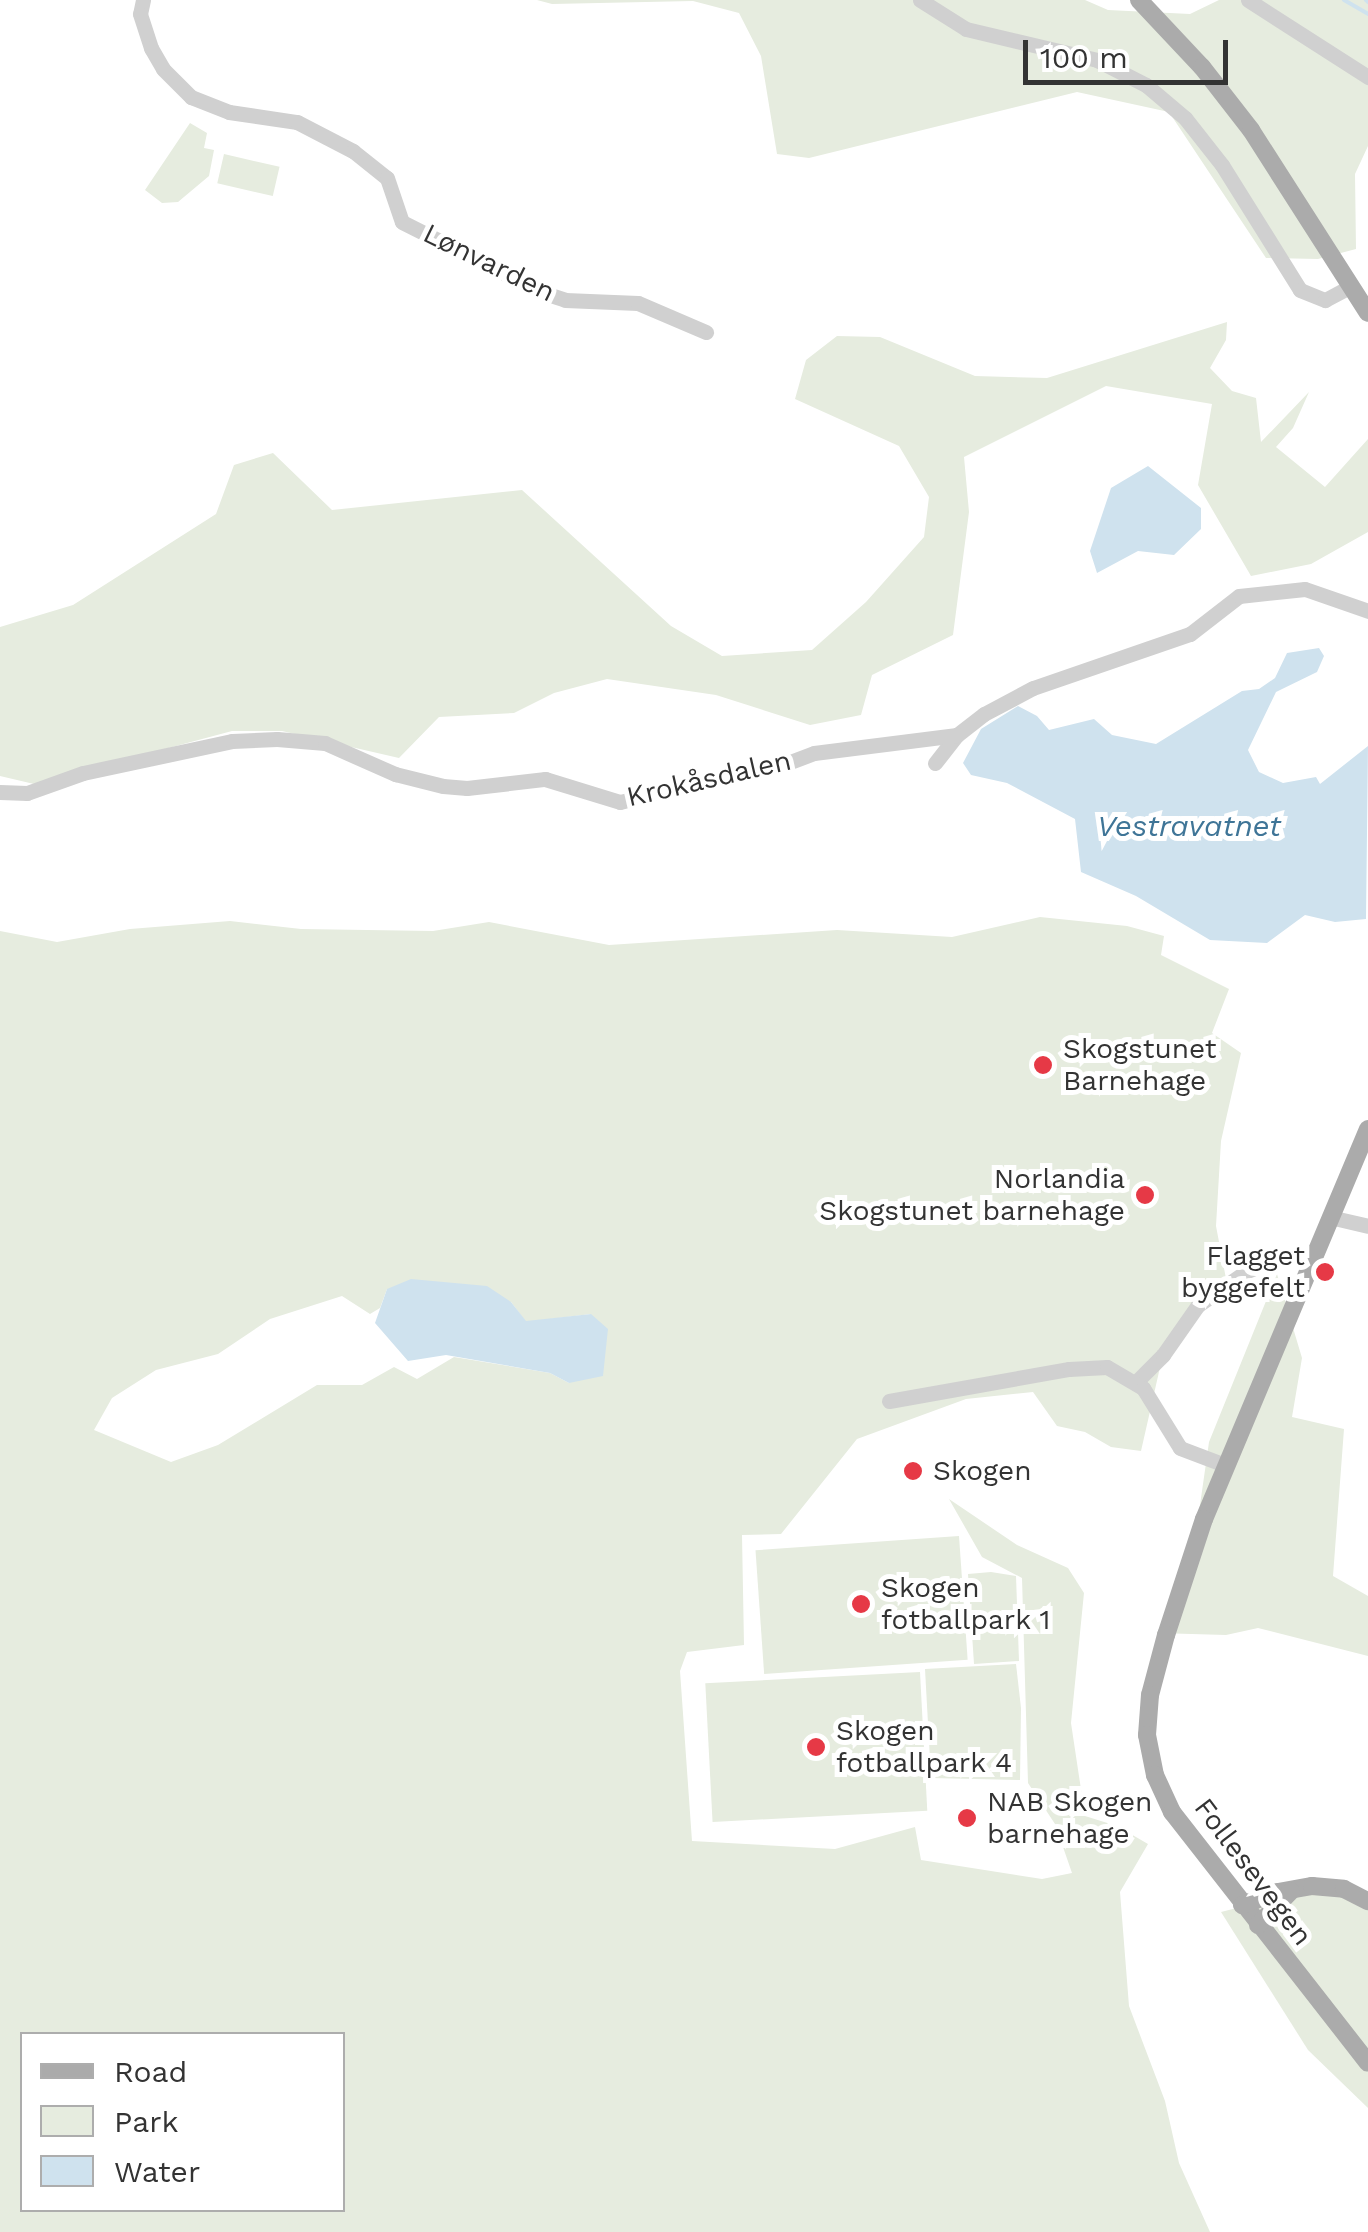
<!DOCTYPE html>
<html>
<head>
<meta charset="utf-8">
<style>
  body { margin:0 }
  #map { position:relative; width:1368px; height:2232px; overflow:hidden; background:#fff; font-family:"Work Sans",sans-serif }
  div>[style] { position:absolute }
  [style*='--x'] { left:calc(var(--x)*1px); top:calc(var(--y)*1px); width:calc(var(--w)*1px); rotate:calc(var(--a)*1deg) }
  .green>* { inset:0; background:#e6ecdf; transform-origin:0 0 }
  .water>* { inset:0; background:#cfe2ee }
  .stream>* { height:4px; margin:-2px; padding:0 2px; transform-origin:2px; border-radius:2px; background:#cfe2ee }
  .minor>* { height:15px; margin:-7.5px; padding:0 7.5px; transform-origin:7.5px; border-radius:7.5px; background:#d0d0d0 }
  .major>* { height:18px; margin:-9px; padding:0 9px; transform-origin:9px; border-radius:9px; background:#ababab }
  .dots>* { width:28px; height:28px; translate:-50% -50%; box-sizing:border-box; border:5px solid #fff; border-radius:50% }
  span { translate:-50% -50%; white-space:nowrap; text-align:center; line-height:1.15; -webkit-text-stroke:10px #fff; paint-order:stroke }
  .street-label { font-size:28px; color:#333 }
  .poi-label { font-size:28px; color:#333 }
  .left { translate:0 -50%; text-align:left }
  .right { translate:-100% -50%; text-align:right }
  .water-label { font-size:30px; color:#3f7597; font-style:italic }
  .legend { position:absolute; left:20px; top:2032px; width:325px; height:180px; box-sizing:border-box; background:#fff; border:2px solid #adadad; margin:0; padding:12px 18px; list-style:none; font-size:30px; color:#333 }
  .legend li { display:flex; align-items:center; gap:20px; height:50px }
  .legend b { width:50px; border:2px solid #adadad }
  .scale { position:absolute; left:1023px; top:40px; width:205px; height:45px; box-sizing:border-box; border:5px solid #333; border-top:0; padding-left:12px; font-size:30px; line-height:35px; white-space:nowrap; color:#333; -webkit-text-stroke:8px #fff; paint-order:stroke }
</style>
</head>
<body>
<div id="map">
  <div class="green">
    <i style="clip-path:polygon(537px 0,1085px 0,1108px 10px,1190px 14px,1219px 0,1368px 0,1368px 146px,1355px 174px,1356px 249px,1318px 259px,1266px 258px,1169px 112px,1077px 92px,809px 158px,777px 154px,761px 56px,739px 13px,693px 1px,552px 4px)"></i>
    <i style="clip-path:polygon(190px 123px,207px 133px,204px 148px,214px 150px,209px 176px,178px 202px,162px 203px,145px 190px)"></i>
    <i style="left:224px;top:154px;width:57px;height:30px;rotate:13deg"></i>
    <i style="clip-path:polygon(1227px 322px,1226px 340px,1210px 368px,1232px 391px,1256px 398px,1261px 442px,1309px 392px,1293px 428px,1276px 447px,1325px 487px,1368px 439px,1368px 532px,1311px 564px,1251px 576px,1198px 485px,1212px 404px,1106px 386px,964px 457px,969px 512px,953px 635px,872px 675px,861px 715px,810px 725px,716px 695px,607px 679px,554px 693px,514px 713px,439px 717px,399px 758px,282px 731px,232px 731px,34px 784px,0 776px,0 627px,73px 605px,216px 514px,234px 465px,273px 453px,332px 510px,522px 490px,671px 626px,722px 656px,812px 650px,866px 602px,924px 537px,929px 497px,899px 446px,795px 399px,806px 360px,837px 336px,880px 337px,975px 376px,1047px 378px)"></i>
    <i style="clip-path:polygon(evenodd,1040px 917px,1127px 926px,1164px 936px,1161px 955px,1229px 989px,1212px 1033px,1241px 1053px,1221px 1141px,1216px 1226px,1227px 1284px,1197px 1309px,1161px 1363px,1141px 1451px,1111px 1447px,1085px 1432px,1057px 1426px,1033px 1392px,966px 1399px,857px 1439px,781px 1534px,742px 1535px,744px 1645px,687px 1652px,680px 1671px,692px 1841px,835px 1849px,915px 1827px,921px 1860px,1042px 1879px,1072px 1873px,1055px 1824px,1028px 1783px,1022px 1578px,982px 1557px,949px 1499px,1017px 1545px,1068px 1568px,1084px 1593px,1071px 1723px,1085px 1816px,1117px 1826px,1148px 1844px,1120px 1892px,1129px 2006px,1165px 2101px,1179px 2163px,1210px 2232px,0 2232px,0 931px,57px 942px,130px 929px,230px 921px,301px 929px,433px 931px,489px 922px,609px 945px,837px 930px,952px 937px,1040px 917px,387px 1289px,511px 1302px,526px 1322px,591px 1314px,569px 1383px,550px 1373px,454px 1357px,417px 1379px,394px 1367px,362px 1385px,317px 1385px,218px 1445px,171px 1462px,94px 1430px,112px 1398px,156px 1370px,218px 1354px,270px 1319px,342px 1296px,370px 1314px,380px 1308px,387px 1289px,1040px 917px,22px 2034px,342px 2034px,342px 2210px,22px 2210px,22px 2034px)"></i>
    <i style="clip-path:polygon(1277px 1274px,1302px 1358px,1292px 1417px,1344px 1429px,1333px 1576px,1368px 1596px,1368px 1656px,1258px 1628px,1226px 1635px,1157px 1633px,1189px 1582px,1209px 1442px)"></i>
    <i style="left:959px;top:1536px;width:124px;height:204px;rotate:86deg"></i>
    <i style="clip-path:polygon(991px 1572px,1016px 1576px,1019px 1661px,974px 1664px,968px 1574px)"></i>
    <i style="clip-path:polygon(1016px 1664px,1021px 1708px,1020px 1780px,931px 1778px,925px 1669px)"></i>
    <i style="left:920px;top:1672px;width:139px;height:215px;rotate:87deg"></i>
    <i style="clip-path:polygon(1334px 1883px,1368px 1901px,1368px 2108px,1308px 2050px,1221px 1912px)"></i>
  </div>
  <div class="water">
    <i style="clip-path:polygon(1148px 466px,1201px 508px,1201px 529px,1174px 555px,1138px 551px,1097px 573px,1090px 551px,1111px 488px)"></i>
    <i style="clip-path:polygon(1319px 648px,1324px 656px,1317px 672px,1276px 692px,1248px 750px,1259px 772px,1283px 783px,1316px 777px,1320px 784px,1368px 746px,1366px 919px,1335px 922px,1305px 915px,1267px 943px,1210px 940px,1136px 896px,1081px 872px,1075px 819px,1007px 783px,971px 775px,963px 763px,981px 729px,1018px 706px,1037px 716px,1049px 730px,1094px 719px,1112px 735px,1156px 744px,1242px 691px,1259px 689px,1275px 678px,1287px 653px)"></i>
    <i style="clip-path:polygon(411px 1279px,487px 1286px,511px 1302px,526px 1321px,591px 1314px,608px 1329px,603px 1376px,569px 1383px,550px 1373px,446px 1355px,408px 1361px,375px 1323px,387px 1289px)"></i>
  </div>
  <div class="stream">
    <i style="--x:1344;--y:0;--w:28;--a:30"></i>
    <i style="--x:1366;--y:0;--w:3;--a:45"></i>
  </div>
  <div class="minor">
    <i style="--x:143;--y:0;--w:14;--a:102"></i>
    <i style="--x:140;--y:14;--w:36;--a:72"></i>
    <i style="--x:151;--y:48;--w:24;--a:60"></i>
    <i style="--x:163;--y:69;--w:40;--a:45"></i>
    <i style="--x:191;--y:97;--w:41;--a:21.5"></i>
    <i style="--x:229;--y:112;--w:69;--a:8.4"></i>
    <i style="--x:297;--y:122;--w:63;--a:27.4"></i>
    <i style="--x:353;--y:151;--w:43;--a:38.5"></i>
    <i style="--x:387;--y:178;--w:46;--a:71.2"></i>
    <i style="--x:402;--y:222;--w:156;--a:26.7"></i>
    <i style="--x:541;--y:292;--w:25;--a:18"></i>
    <i style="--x:565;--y:300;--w:73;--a:2.4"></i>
    <i style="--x:638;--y:303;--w:74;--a:23.1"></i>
    <i style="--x:920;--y:0;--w:54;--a:32.2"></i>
    <i style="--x:966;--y:29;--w:135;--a:13.3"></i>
    <i style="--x:1097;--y:60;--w:55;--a:27"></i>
    <i style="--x:1146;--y:85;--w:51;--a:40.2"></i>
    <i style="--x:1185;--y:118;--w:60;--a:51.8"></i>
    <i style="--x:1222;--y:165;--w:147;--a:58"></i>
    <i style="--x:1300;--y:290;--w:27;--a:22"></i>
    <i style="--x:1325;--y:300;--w:30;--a:-28"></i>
    <i style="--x:1248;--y:0;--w:143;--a:32.7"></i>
    <i style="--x:935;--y:763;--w:36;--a:-52"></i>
    <i style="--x:957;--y:735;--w:34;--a:-38"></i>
    <i style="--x:984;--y:714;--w:55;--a:-28"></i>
    <i style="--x:1033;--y:688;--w:166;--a:-19"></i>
    <i style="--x:1190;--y:634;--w:62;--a:-37.8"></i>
    <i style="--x:1239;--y:596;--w:66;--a:-6.1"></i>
    <i style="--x:1305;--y:589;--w:67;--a:19.2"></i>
    <i style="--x:0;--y:792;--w:27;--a:2"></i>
    <i style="--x:27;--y:793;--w:59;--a:-19.7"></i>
    <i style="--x:83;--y:773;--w:152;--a:-12.1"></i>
    <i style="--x:232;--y:741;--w:45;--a:-2.5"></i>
    <i style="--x:277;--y:739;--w:48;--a:4.8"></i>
    <i style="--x:325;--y:743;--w:77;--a:23.9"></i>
    <i style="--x:395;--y:774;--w:49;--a:14"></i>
    <i style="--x:443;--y:786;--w:24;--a:5"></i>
    <i style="--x:467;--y:788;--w:79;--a:-6.6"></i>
    <i style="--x:545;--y:779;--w:78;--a:17"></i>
    <i style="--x:620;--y:802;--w:98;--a:-14.2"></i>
    <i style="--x:715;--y:778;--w:55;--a:-8.4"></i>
    <i style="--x:769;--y:770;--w:48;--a:-20.7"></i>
    <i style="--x:814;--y:753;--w:144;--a:-7.2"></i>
    <i style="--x:1334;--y:1218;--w:35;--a:13"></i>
    <i style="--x:1136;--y:1382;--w:38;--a:-45"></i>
    <i style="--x:1163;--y:1355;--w:61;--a:-55"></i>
    <i style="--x:1198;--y:1305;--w:60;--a:-34.8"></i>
    <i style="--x:1247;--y:1271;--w:49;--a:-21.4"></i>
    <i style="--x:889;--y:1401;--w:183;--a:-10.1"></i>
    <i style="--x:1069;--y:1369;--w:38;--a:-3"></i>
    <i style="--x:1107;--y:1367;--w:42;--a:30.3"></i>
    <i style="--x:1143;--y:1388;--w:70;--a:58.3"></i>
    <i style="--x:1180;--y:1448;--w:48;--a:20.7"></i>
  </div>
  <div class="major">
    <i style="--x:1139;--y:0;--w:92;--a:46.8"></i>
    <i style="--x:1202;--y:67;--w:80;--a:52.1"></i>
    <i style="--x:1251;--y:130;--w:217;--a:57.4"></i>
    <i style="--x:1368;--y:1129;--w:423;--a:112.8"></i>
    <i style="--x:1204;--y:1519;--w:122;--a:108.1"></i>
    <i style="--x:1166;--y:1635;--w:62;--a:104.9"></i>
    <i style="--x:1150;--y:1695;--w:40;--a:94.3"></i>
    <i style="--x:1147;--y:1735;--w:41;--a:78.7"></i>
    <i style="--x:1155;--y:1775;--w:41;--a:65.3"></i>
    <i style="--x:1172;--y:1812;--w:318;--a:52"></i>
    <i style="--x:1242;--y:1905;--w:38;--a:-20"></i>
    <i style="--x:1278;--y:1892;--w:35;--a:-10"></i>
    <i style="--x:1312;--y:1886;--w:32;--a:5"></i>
    <i style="--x:1344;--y:1889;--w:27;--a:27"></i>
    <i style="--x:1258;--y:1925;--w:47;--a:-45.9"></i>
  </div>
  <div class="dots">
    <i style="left:1043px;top:1065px;background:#e63946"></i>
    <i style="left:1145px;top:1195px;background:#e63946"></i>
    <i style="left:1325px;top:1272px;background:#e63946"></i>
    <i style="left:913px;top:1471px;background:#e63946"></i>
    <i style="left:861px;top:1604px;background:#e63946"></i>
    <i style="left:816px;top:1747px;background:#e63946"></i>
    <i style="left:967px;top:1818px;background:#e63946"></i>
  </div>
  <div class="street-label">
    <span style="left:489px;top:263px;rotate:26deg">Lønvarden</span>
    <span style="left:709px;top:779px;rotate:-13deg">Krokåsdalen</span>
    <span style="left:1253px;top:1872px;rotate:53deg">Follesevegen</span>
  </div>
  <div class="poi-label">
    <span class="left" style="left:1063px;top:1065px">Skogstunet<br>Barnehage</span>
    <span class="right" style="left:1125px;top:1195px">Norlandia<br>Skogstunet barnehage</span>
    <span class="right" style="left:1305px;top:1272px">Flagget<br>byggefelt</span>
    <span class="left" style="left:933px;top:1471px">Skogen</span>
    <span class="left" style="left:881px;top:1604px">Skogen<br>fotballpark 1</span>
    <span class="left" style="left:836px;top:1747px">Skogen<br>fotballpark 4</span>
    <span class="left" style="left:987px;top:1818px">NAB Skogen<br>barnehage</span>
  </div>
  <div class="water-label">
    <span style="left:1189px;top:826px">Vestravatnet</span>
  </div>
  <ul class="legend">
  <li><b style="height:12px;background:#ababab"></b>Road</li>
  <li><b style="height:28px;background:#e6ecdf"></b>Park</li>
  <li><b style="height:28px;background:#cfe2ee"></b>Water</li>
  </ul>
  <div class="scale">100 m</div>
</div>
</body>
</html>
